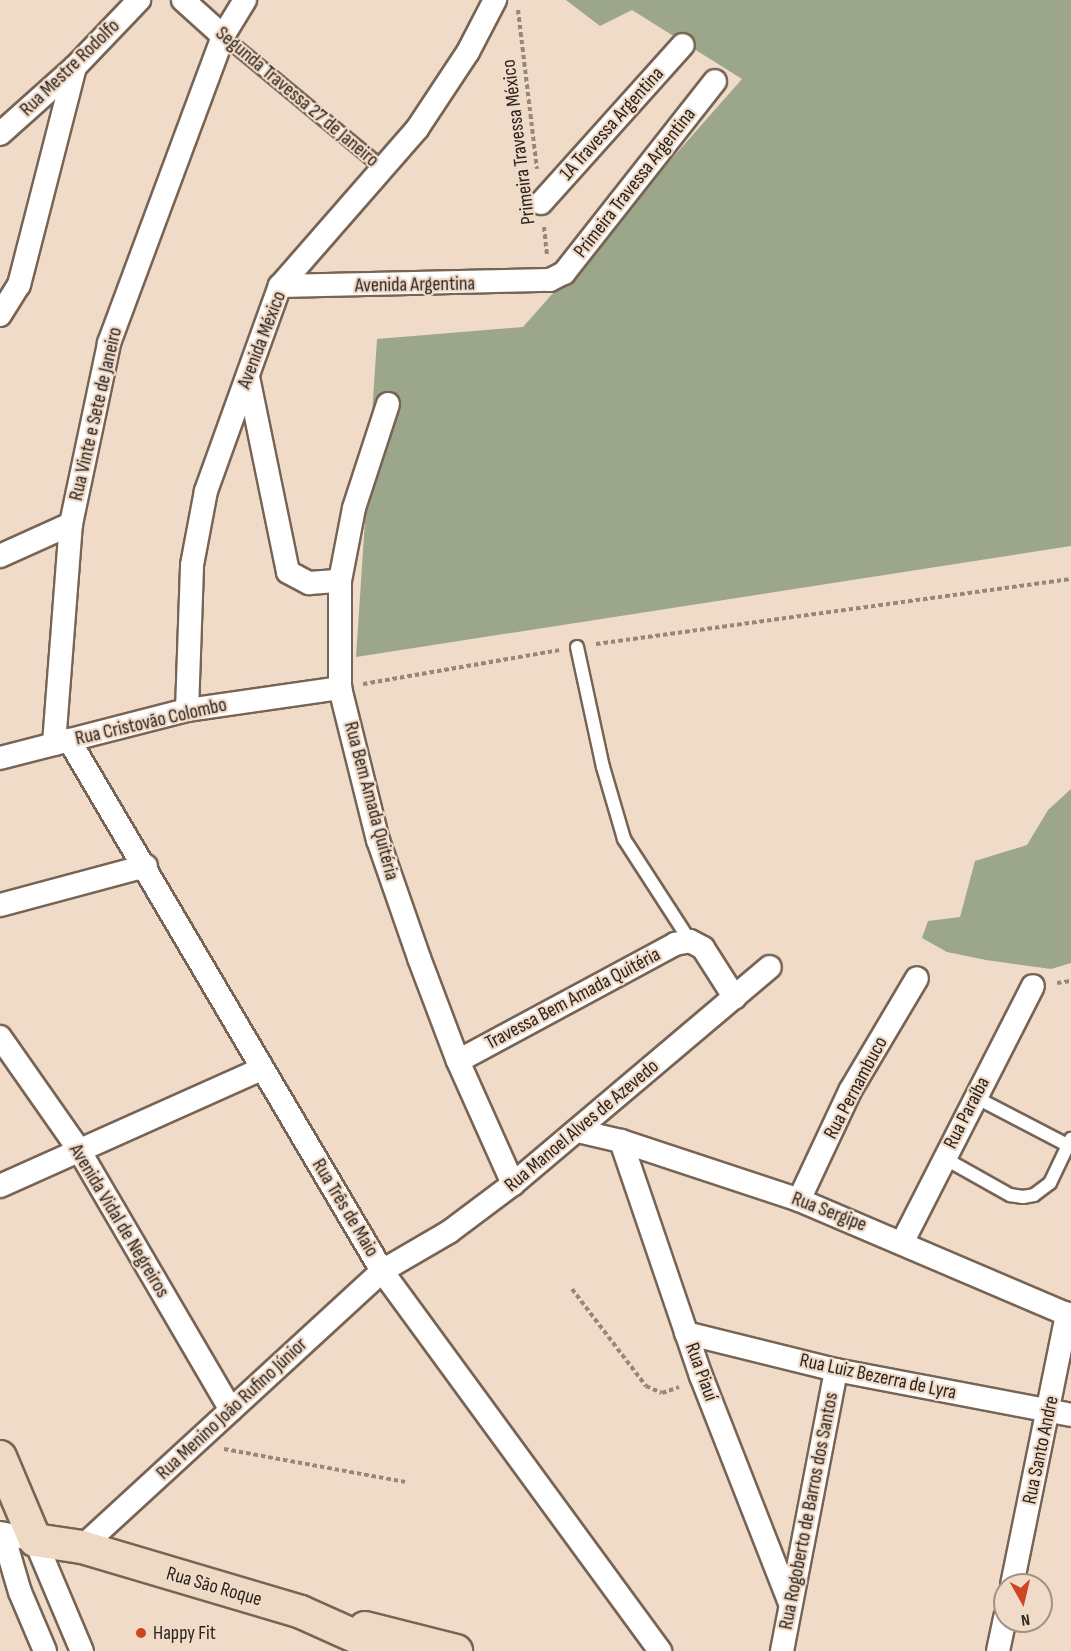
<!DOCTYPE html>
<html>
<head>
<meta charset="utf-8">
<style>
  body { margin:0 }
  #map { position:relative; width:1071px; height:1651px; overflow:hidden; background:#f0dac8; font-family:"Sofia Sans Condensed",sans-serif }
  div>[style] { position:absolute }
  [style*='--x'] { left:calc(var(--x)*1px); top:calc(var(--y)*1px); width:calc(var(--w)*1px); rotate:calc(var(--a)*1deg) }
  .forest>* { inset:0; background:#9ca68b }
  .path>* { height:4px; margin-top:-2px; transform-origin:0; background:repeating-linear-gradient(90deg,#97877b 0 4.5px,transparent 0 7.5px) }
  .roads { filter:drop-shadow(2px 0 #776454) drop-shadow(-2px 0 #776454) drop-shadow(0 2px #776454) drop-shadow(0 -2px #776454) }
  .lane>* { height:12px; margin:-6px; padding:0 6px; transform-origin:6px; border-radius:6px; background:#fff }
  .street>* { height:22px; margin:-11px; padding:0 11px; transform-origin:11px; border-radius:11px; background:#fff }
  .secondary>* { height:32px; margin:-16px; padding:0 16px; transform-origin:16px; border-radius:16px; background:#eed9c4 }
  .dots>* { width:16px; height:16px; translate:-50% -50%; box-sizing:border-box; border:3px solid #f0dac8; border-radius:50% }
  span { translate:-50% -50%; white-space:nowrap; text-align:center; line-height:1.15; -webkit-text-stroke:4.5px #f0dac8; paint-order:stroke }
  .street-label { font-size:20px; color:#2b231d }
  .poi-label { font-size:20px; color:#2b231d }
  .left { translate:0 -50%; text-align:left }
  .north { position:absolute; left:993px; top:1573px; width:60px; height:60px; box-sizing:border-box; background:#f0dac8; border:2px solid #a19184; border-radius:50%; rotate:172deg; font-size:16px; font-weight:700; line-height:24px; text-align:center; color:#2b231d }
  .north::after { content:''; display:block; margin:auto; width:21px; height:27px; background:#ce4520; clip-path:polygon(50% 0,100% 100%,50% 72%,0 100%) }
</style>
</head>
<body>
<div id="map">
  <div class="forest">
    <i style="clip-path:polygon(566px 0,1071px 0,1071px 546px,356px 657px,377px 339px,523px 327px,742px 79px,632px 10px,600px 26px)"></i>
    <i style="clip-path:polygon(1071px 789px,1071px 963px,1051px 969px,986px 960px,947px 952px,922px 938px,928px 921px,960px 917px,975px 861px,1027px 845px,1048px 810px)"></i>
  </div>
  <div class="path">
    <i style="--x:518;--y:10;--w:160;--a:83.2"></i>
    <i style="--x:544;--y:227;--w:29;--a:84"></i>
    <i style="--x:596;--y:644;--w:479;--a:-7.8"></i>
    <i style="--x:363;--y:684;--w:199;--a:-9.8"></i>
    <i style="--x:1057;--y:983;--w:14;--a:-8"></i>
    <i style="--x:572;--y:1289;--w:122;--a:52.7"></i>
    <i style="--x:646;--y:1386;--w:17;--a:24"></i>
    <i style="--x:662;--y:1393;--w:18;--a:-19"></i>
    <i style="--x:224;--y:1449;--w:184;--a:10.3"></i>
  </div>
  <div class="roads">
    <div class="lane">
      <i style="--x:223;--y:36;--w:209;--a:39.6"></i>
      <i style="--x:577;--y:647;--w:123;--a:77.8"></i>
      <i style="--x:603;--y:767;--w:75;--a:73.7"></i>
      <i style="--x:624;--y:839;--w:121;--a:57.1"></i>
      <i style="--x:975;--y:1097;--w:108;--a:27.5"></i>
      <i style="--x:944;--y:1158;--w:76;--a:29.3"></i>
      <i style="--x:1010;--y:1195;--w:13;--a:9"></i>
      <i style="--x:1023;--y:1197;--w:11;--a:-10"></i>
      <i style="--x:1034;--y:1195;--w:20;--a:-37"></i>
      <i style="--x:1050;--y:1183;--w:49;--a:-64.5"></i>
    </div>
    <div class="street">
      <i style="--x:183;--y:0;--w:54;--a:42"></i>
      <i style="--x:0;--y:134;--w:101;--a:-41.8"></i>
      <i style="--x:75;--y:67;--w:93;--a:-46.3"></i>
      <i style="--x:541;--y:203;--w:212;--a:-48.1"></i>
      <i style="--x:280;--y:286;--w:270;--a:-1.3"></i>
      <i style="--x:550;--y:280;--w:16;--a:-27"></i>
      <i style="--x:564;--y:273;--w:244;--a:-51.8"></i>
      <i style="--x:0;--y:315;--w:36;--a:-58"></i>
      <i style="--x:19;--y:285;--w:225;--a:-75.6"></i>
      <i style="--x:248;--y:377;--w:199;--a:78.4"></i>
      <i style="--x:288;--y:572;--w:24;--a:28"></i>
      <i style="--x:309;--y:583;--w:31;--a:-4"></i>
      <i style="--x:388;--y:404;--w:109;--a:108.1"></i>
      <i style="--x:354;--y:508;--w:74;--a:100.9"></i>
      <i style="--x:340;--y:581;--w:107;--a:90"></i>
      <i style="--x:340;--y:688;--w:157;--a:76"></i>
      <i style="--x:378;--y:840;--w:125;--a:70.8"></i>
      <i style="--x:419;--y:958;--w:110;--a:69.3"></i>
      <i style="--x:458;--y:1061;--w:135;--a:65.9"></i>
      <i style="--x:0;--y:556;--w:78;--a:-24.3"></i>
      <i style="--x:187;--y:710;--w:145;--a:-88"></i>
      <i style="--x:192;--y:565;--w:75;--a:-79.3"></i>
      <i style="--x:206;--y:491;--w:218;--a:-70.2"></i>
      <i style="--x:280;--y:286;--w:208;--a:-48.9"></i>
      <i style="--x:417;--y:129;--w:92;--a:-56.5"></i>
      <i style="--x:468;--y:52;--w:59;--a:-62.6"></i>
      <i style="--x:69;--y:740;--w:616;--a:59.48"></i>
      <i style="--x:382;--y:1271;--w:471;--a:53.8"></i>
      <i style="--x:54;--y:744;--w:221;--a:-85.6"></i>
      <i style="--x:71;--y:524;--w:185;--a:-78.1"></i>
      <i style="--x:109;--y:343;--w:327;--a:-69.6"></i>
      <i style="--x:223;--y:36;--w:42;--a:-58.6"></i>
      <i style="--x:0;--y:758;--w:193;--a:-14.4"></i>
      <i style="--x:187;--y:710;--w:155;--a:-8.2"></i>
      <i style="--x:0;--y:905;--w:151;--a:-15"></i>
      <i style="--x:0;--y:1037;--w:138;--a:55"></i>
      <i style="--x:79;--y:1150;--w:301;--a:59.7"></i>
      <i style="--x:458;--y:1061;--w:247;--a:-28.3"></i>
      <i style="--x:675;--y:944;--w:15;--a:-11"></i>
      <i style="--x:690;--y:941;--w:15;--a:28"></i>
      <i style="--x:703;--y:948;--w:59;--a:57.4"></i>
      <i style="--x:578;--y:1131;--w:44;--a:13.1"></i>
      <i style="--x:621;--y:1141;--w:188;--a:18.3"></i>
      <i style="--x:799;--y:1200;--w:296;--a:23.1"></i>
      <i style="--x:621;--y:1141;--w:248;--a:71.2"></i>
      <i style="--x:701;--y:1376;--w:241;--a:68.6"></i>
      <i style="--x:0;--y:1186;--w:287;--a:-24.1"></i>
      <i style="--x:799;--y:1200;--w:120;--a:-64.9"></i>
      <i style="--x:850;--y:1091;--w:131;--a:-59.3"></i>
      <i style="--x:903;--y:1241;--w:286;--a:-63"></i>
      <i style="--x:686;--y:1333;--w:154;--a:13.9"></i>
      <i style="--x:836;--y:1370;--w:239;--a:10.8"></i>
      <i style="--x:0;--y:1533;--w:36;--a:11"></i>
      <i style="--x:35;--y:1540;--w:121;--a:67.1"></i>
      <i style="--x:3;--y:1534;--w:60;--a:73.7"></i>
      <i style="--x:20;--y:1592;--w:64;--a:67"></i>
      <i style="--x:82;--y:1547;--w:408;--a:-42.6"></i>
      <i style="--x:382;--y:1271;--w:78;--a:-30.2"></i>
      <i style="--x:449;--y:1232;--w:80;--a:-36.9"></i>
      <i style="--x:513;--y:1184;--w:336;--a:-40.2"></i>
      <i style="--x:1012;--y:1585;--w:277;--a:-78.5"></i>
      <i style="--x:782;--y:1651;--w:286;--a:-79.1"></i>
      <i style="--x:998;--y:1651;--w:34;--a:-78"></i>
    </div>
    <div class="secondary">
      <i style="--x:0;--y:1457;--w:90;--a:67.1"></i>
      <i style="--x:35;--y:1540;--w:48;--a:8.5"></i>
      <i style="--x:82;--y:1547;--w:228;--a:16.5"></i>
      <i style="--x:301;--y:1612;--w:95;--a:24.1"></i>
      <i style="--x:365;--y:1628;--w:94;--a:14.2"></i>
    </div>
  </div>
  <div class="dots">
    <i style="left:141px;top:1633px;background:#ce4520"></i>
  </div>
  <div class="street-label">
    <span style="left:70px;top:68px;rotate:-44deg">Rua Mestre Rodolfo</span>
    <span style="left:297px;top:97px;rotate:40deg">Segunda Travessa 27 de Janeiro</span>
    <span style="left:612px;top:124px;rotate:-48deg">1A Travessa Argentina</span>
    <span style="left:519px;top:142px;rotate:-97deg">Primeira Travessa México</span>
    <span style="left:635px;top:183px;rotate:-52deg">Primeira Travessa Argentina</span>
    <span style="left:415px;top:285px;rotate:-1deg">Avenida Argentina</span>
    <span style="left:262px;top:340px;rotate:-69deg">Avenida México</span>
    <span style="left:96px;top:414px;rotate:-77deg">Rua Vinte e Sete de Janeiro</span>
    <span style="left:151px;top:722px;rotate:-13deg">Rua Cristovão Colombo</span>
    <span style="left:371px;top:801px;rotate:75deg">Rua Bem Amada Quitéria</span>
    <span style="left:573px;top:999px;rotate:-28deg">Travessa Bem Amada Quitéria</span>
    <span style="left:856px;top:1088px;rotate:-62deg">Rua Pernambuco</span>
    <span style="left:967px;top:1113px;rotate:-63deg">Rua Paraíba</span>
    <span style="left:582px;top:1126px;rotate:-40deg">Rua Manoel Alves de Azevedo</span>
    <span style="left:345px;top:1208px;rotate:59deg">Rua Três de Maio</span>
    <span style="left:829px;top:1212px;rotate:21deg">Rua Sergipe</span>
    <span style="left:119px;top:1221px;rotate:59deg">Avenida Vidal de Negreiros</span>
    <span style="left:701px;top:1372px;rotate:70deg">Rua Piauí</span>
    <span style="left:878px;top:1377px;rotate:12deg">Rua Luiz Bezerra de Lyra</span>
    <span style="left:232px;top:1409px;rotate:-43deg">Rua Menino João Rufino Júnior</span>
    <span style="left:1041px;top:1450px;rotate:-78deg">Rua Santo Andre</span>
    <span style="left:809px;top:1511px;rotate:-79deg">Rua Rogoberto de Barros dos Santos</span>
    <span style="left:214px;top:1587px;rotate:16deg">Rua São Roque</span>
  </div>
  <div class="poi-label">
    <span class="left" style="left:153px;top:1633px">Happy Fit</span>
  </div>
  <div class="north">N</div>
</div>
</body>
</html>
